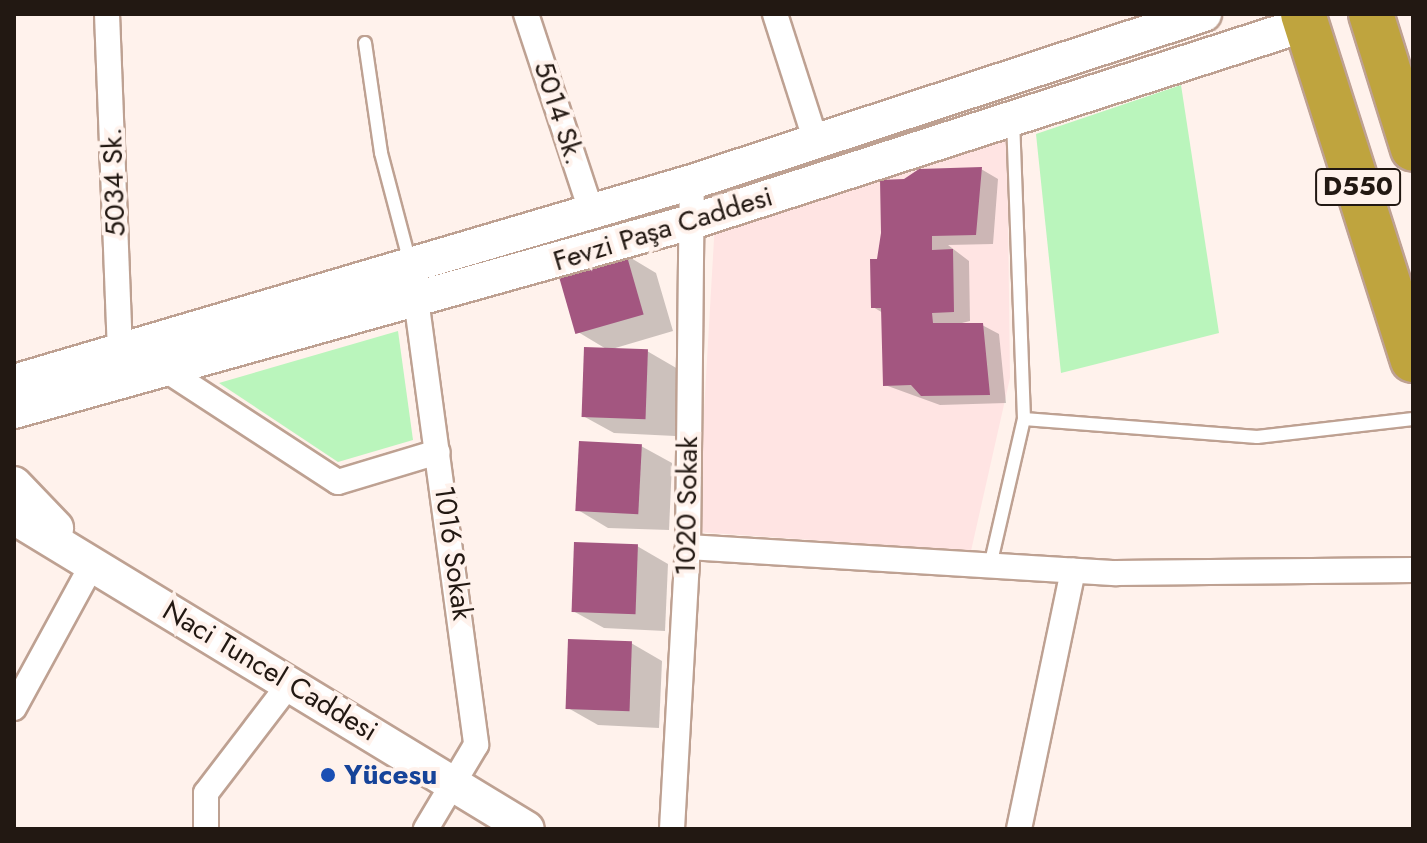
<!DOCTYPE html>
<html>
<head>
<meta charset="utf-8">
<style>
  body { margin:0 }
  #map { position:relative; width:1427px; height:843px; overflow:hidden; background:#fff2ec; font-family:Jost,sans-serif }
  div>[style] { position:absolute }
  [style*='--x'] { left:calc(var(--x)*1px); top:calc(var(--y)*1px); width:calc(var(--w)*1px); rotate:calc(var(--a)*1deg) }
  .education>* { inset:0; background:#ffe4e3 }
  .green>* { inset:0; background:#baf5bc }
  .shadow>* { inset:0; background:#0003 }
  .building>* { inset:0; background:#a35680; transform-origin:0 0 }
  .roads { filter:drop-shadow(2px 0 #bea192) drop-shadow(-2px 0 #bea192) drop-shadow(0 2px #bea192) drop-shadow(0 -2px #bea192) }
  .lane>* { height:12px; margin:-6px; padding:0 6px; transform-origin:6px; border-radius:6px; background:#fff }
  .street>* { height:24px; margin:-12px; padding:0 12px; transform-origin:12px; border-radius:12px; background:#fff }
  .secondary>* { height:34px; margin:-17px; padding:0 17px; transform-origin:17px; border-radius:17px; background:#fff }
  .highway>* { height:44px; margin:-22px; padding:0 22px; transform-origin:22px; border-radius:22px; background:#bfa43e }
  .dots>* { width:22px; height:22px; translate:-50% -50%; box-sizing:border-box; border:4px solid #fff2ec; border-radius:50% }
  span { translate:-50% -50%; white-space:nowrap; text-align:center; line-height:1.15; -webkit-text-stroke:8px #fff2ec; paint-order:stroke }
  .shield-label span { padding:2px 6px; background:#fff2ec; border:2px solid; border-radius:6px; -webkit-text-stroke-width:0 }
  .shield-label { font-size:26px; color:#221812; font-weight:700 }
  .street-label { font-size:28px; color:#221812 }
  .transit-label { font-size:28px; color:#164399; font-weight:700 }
  .left { translate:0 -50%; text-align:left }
  .frame { position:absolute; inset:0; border:16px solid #221812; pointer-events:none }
</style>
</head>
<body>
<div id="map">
  <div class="education">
    <i style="clip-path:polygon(1007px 132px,1010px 378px,971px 551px,697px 532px,715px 222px)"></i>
  </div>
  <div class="green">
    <i style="clip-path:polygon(1181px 85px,1219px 333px,1061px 373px,1036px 134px)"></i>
    <i style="clip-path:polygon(398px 331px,413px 440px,338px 462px,219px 383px)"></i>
  </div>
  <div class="shadow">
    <i style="clip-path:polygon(981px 169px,998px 179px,993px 244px,948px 245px,969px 261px,970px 321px,954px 325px,982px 325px,999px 334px,1006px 403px,940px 405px,885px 385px,883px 313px,873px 307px,879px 261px,904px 181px)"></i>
    <i style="clip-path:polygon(626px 255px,656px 273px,673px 331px,612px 349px,647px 351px,678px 369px,675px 436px,614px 433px,583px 416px,608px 350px,578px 332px)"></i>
    <i style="clip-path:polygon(641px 446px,672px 463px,669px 530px,608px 528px,578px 510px)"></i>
    <i style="clip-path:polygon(637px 546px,668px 564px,665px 631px,604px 628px,573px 611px)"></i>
    <i style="clip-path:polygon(631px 643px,662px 661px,659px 728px,598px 725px,568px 708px)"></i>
  </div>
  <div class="building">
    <i style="clip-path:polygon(982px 167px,976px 235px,932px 236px,932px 250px,953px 249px,954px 312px,932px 313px,933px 323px,983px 323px,990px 395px,921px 396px,911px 385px,883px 386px,881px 308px,871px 308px,870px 259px,877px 259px,881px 233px,880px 180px,904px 179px,919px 169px)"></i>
    <i style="left:626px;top:253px;width:64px;height:71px;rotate:74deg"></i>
    <i style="left:584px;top:347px;width:64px;height:70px;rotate:2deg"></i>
    <i style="left:579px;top:441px;width:63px;height:70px;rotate:3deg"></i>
    <i style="left:574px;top:542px;width:64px;height:70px;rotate:2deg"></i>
    <i style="left:568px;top:639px;width:64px;height:70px;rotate:2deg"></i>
  </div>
  <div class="roads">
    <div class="lane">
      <i style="--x:365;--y:43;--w:111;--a:81.7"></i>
      <i style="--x:381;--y:153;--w:114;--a:75.2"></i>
      <i style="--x:1024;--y:419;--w:234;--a:4.4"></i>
      <i style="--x:1257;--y:437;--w:157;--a:-6.6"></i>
      <i style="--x:990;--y:566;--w:151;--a:-77"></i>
      <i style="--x:1024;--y:419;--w:298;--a:-92.1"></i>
    </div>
    <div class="street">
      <i style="--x:107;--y:14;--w:335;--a:87.8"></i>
      <i style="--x:526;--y:14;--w:210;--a:71.7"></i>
      <i style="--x:775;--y:14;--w:134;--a:72.2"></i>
      <i style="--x:414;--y:284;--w:465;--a:82.3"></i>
      <i style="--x:476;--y:745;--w:98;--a:120.8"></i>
      <i style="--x:166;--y:370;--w:205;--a:33.1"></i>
      <i style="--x:338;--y:482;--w:104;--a:-16.7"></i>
      <i style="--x:688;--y:547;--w:429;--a:3.5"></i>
      <i style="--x:1116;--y:573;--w:297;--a:-0.6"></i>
      <i style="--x:14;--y:708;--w:163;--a:-61.4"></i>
      <i style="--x:206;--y:829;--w:36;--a:-90"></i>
      <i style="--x:206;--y:793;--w:138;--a:-52.6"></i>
      <i style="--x:672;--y:829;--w:282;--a:-86.8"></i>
      <i style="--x:688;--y:547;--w:365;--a:-89.4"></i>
      <i style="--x:1019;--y:829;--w:264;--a:-78.2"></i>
    </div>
    <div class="secondary">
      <i style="--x:14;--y:382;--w:707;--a:-16.44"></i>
      <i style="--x:692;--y:182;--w:539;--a:-18.17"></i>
      <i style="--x:14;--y:411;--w:703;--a:-15.6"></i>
      <i style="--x:691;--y:222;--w:646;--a:-17.85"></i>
      <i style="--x:14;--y:484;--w:61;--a:46.3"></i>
      <i style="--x:14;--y:517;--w:600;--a:31.31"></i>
    </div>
    <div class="highway">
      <i style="--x:1303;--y:14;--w:363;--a:72.4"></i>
      <i style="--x:1371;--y:14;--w:141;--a:72.7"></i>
    </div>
  </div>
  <div class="dots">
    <i style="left:328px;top:775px;background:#1a4fb4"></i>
  </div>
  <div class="shield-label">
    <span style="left:1358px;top:187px">D550</span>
  </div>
  <div class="street-label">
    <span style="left:559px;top:113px;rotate:72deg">5014 Sk.</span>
    <span style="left:114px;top:182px;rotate:-92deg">5034 Sk.</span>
    <span style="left:663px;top:229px;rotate:-17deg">Fevzi Paşa Caddesi</span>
    <span style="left:687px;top:506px;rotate:-89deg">1020 Sokak</span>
    <span style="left:453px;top:553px;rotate:82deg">1016 Sokak</span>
    <span style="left:270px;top:671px;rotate:31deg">Naci Tuncel Caddesi</span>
  </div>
  <div class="transit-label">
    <span class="left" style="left:344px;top:775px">Yücesu</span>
  </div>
  <div class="frame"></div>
</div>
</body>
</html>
